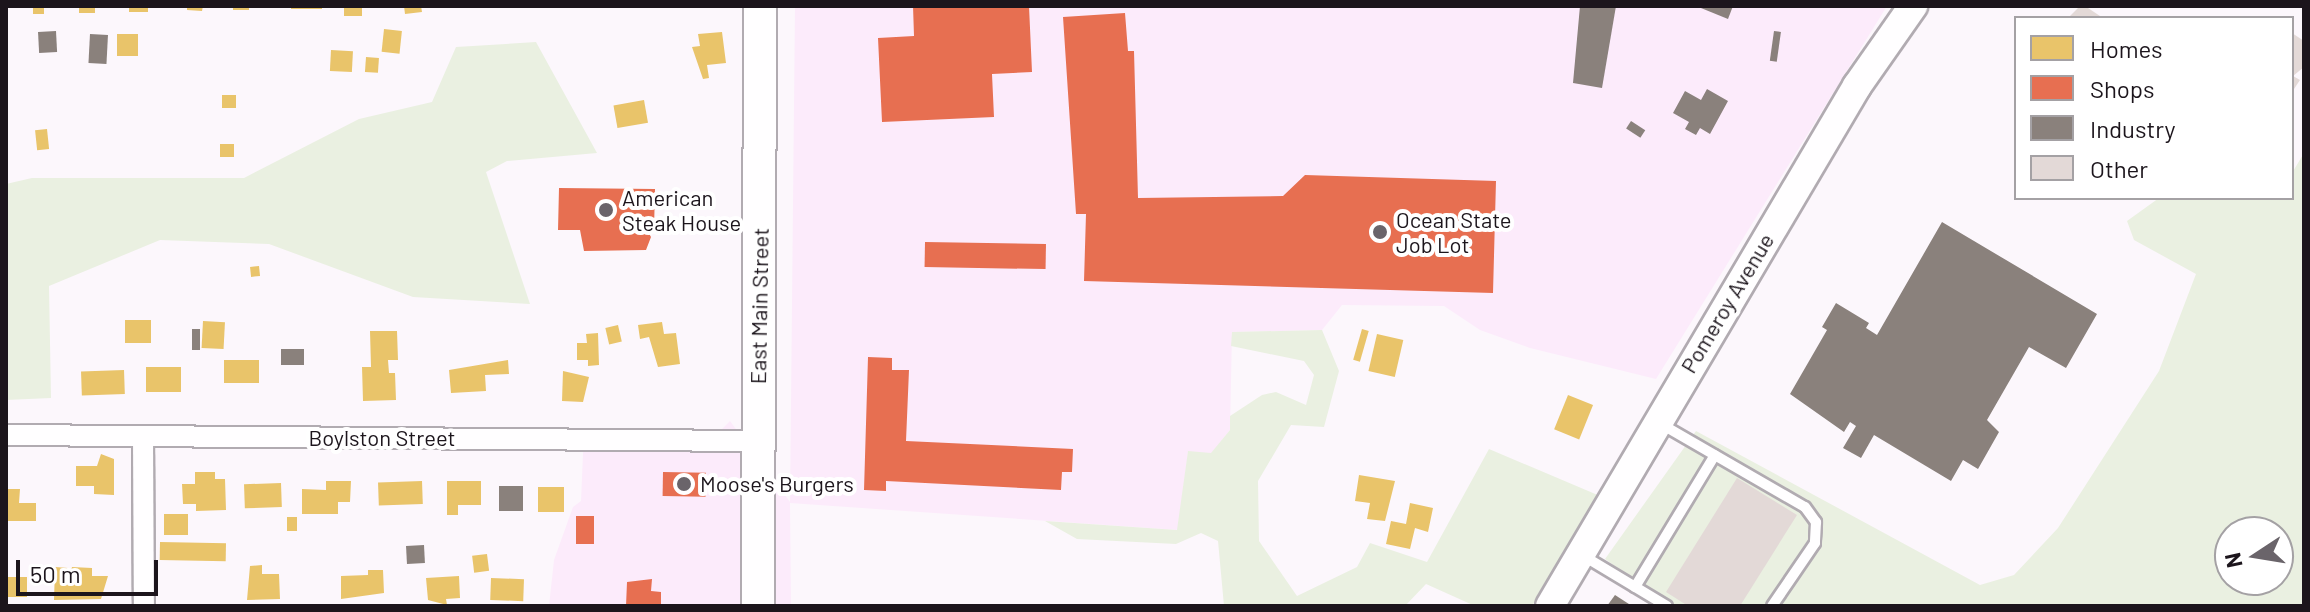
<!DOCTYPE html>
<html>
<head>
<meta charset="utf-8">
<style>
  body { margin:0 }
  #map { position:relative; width:2310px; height:612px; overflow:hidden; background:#fcf7fc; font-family:Barlow,sans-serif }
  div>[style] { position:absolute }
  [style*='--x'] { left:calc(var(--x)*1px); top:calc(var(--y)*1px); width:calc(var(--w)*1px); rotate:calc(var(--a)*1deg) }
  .built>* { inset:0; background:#fcebfb }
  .green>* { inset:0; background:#eaf0e1 }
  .homes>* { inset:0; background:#e9c46a; transform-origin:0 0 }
  .shops>* { inset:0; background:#e76f51; transform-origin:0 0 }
  .industry>* { inset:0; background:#8a817c; transform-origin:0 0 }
  .building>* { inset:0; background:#e3d9d7 }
  .roads { filter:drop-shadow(2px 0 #b1abb1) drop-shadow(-2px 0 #b1abb1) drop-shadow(0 2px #b1abb1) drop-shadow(0 -2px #b1abb1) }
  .lane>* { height:10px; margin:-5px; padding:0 5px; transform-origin:5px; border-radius:5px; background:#fffeff }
  .street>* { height:20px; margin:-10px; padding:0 10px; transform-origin:10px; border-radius:10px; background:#fffeff }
  .secondary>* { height:28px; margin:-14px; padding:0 14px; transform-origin:14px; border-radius:14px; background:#fffeff }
  .primary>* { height:32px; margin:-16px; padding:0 16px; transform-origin:16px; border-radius:16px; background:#fffeff }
  .dots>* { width:22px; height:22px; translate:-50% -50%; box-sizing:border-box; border:4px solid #fff; border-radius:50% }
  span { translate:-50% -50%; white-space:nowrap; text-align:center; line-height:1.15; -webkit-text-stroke:8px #fff; paint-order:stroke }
  .poi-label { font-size:22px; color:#1c151c }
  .left { translate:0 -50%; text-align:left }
  .street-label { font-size:22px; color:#1c151c }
  .frame { position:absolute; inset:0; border:8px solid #1c151c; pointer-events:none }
  .legend { position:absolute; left:2014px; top:16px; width:280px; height:184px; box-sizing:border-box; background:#fff; border:2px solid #a4a1a4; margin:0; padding:10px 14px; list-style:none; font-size:24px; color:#1c151c }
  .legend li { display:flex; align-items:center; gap:16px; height:40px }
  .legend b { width:40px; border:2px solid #a4a1a4 }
  .north { position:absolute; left:2214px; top:516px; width:80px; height:80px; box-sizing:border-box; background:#fff; border:2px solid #a4a1a4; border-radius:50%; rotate:258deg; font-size:22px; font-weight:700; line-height:32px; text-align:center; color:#1c151c }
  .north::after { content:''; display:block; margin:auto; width:28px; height:36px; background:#6a646a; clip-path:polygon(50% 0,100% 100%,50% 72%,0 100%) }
  .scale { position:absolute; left:16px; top:560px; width:142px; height:36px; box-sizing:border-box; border:4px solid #1c151c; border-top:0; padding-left:10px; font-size:24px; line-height:28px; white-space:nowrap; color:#1c151c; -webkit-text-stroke:6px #fff; paint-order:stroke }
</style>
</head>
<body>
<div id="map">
  <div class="built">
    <i style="clip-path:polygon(795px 6px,1887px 6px,1656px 379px,1530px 348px,1480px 330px,1444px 306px,1342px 305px,1322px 330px,1232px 332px,1230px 430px,1211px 454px,1188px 452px,1178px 530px,790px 503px,791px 606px,549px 606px,554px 560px,573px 507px,581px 501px,584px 430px,720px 431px,730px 421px,790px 502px)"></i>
  </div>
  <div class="green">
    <i style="clip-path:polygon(536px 42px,597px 153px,507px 161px,486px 172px,530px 304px,413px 297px,269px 244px,160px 240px,49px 286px,51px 398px,6px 400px,6px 184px,32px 178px,244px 178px,359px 119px,432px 102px,456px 47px)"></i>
    <i style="clip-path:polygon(evenodd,2304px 153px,2304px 606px,1670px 606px,1605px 559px,1696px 431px,1980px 585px,2014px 575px,2058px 528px,2159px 371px,2196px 274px,2134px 240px,2127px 221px,2159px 198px,2292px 198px,2292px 173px,2304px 153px,2230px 532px,2278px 532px,2278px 580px,2230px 580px,2230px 532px)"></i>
    <i style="clip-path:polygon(1322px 330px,1339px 371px,1324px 427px,1291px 425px,1258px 481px,1259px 541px,1297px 596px,1357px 567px,1370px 543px,1427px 562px,1489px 449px,1600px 496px,1532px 606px,1475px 606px,1426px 584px,1405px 606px,1224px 606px,1218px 541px,1201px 533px,1176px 544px,1077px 539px,1045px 521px,1177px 530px,1188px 451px,1211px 453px,1230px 430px,1230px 416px,1262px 395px,1276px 392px,1306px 405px,1314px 375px,1304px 361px,1231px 346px,1232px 332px)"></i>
  </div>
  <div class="homes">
    <i style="left:33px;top:6px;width:11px;height:8px"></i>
    <i style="left:79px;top:6px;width:16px;height:7px"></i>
    <i style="left:129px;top:6px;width:19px;height:6px"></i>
    <i style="clip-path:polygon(187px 6px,203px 6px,202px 11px,187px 10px)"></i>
    <i style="left:233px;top:6px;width:16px;height:4px"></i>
    <i style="left:291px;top:6px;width:31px;height:3px"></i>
    <i style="left:344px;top:6px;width:18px;height:10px"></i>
    <i style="clip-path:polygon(404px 6px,421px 6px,422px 12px,405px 14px)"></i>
    <i style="left:384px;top:29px;width:18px;height:23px;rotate:6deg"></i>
    <i style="clip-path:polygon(722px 32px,726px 63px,707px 65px,709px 78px,703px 79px,692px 47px,700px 46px,698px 34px)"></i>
    <i style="left:138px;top:34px;width:22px;height:21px;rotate:90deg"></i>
    <i style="left:331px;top:50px;width:22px;height:21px;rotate:3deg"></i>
    <i style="left:366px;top:57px;width:13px;height:15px;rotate:4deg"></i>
    <i style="left:222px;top:95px;width:14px;height:13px"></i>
    <i style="left:644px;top:100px;width:23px;height:31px;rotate:80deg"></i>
    <i style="left:47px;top:129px;width:20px;height:12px;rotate:84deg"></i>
    <i style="left:220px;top:144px;width:14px;height:13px"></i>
    <i style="left:259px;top:266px;width:10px;height:9px;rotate:84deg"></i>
    <i style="left:151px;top:320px;width:23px;height:26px;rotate:90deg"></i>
    <i style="left:203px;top:321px;width:22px;height:27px;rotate:3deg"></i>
    <i style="clip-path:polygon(662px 322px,664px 334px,676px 333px,680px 364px,658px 367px,649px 337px,640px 339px,638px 325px)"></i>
    <i style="left:618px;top:325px;width:17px;height:13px;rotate:77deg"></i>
    <i style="left:1362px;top:329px;width:7px;height:32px;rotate:16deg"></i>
    <i style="clip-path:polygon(370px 331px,397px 331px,398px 360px,388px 360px,389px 373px,395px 373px,396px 400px,363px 401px,362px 367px,371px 367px)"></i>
    <i style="clip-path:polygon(598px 333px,599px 365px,588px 366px,588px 360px,577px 360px,577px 343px,587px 343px,586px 334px)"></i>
    <i style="left:1377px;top:334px;width:27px;height:38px;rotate:13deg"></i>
    <i style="left:224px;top:360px;width:35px;height:23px"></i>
    <i style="clip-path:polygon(508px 360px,509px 374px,485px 375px,486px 391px,451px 393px,449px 370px)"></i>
    <i style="left:146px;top:367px;width:35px;height:25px"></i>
    <i style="left:124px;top:370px;width:24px;height:43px;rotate:88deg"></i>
    <i style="clip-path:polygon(563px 371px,589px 377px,583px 402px,562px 401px)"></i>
    <i style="left:1568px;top:395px;width:27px;height:37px;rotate:22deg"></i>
    <i style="clip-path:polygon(101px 454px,114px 459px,114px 495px,94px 494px,94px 486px,76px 486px,76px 466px,97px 466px)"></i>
    <i style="clip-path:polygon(195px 472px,215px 472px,215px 479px,225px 479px,226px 510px,196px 511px,196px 504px,183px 504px,182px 484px,195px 484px)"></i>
    <i style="clip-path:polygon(1359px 475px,1395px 481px,1385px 521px,1367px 519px,1370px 503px,1355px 501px)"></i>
    <i style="clip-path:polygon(326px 481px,351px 481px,350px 502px,338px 502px,338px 514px,302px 514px,302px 489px,326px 490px)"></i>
    <i style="left:422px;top:481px;width:23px;height:44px;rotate:88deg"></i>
    <i style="clip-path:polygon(447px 481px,481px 481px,481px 505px,458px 505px,458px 515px,447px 515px)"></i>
    <i style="left:281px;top:483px;width:24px;height:37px;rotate:88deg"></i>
    <i style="left:564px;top:487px;width:25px;height:26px;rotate:90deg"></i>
    <i style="clip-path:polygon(6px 489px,20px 489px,19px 503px,36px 503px,36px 521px,6px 521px)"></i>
    <i style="clip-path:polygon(1410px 503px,1433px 508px,1428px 532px,1415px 528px,1410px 549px,1386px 544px,1391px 521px,1406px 524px)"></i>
    <i style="left:164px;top:514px;width:24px;height:21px"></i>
    <i style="left:287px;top:517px;width:10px;height:14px"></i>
    <i style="left:160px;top:542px;width:66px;height:18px;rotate:1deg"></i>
    <i style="left:487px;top:554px;width:17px;height:15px;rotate:83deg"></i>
    <i style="clip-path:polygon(262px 565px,262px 574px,279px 574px,280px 599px,247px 600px,250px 566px)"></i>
    <i style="clip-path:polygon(55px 567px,68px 568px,68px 582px,72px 567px,92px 568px,92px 576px,108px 576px,101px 599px,54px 600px)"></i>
    <i style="clip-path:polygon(368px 570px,383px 570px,384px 593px,341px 599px,341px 576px,368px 575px)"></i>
    <i style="clip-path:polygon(459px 576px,460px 598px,446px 599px,447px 605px,428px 600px,426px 578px)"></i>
    <i style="left:6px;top:577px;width:21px;height:20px"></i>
    <i style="left:491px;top:578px;width:33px;height:22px;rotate:2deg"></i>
  </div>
  <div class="shops">
    <i style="clip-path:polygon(913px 6px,1029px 6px,1032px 72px,992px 74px,994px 117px,882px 122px,878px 38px,914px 36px)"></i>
    <i style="clip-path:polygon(1125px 13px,1128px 51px,1134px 51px,1138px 198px,1283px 196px,1305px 175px,1496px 181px,1493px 293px,1084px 281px,1086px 214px,1076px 214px,1063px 17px)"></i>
    <i style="clip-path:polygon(559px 188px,655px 189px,654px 230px,647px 230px,651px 237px,646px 250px,584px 251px,580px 230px,558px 230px)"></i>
    <i style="left:925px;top:242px;width:121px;height:25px;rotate:1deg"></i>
    <i style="clip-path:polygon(868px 357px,892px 358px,892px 370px,909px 370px,906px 441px,1073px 449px,1072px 472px,1062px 472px,1061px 490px,886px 481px,886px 491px,864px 490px)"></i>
    <i style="left:663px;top:472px;width:43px;height:24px;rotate:1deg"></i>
    <i style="left:576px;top:516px;width:18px;height:28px"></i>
    <i style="clip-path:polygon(652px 579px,651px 591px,661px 592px,661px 606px,626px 606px,627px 582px)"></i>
  </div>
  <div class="industry">
    <i style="clip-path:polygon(1580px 6px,1616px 6px,1602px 88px,1573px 83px)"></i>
    <i style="clip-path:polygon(1696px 6px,1733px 6px,1728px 19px)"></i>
    <i style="left:56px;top:31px;width:21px;height:18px;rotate:87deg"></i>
    <i style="left:1774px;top:31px;width:7px;height:30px;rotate:8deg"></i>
    <i style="left:90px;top:34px;width:18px;height:29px;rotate:3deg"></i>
    <i style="clip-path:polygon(1707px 89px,1728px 101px,1710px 134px,1700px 128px,1696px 135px,1685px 129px,1689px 122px,1673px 113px,1685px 91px,1701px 100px)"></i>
    <i style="left:1631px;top:121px;width:17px;height:9px;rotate:33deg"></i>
    <i style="clip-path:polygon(1942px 222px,2097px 314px,2066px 368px,2029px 347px,1987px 420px,1999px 432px,1978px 469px,1963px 460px,1951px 481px,1874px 435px,1861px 458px,1843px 448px,1856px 426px,1850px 422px,1844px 432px,1790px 394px,1827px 330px,1822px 327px,1836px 303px,1869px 323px,1866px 328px,1877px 335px)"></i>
    <i style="left:192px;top:329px;width:8px;height:21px"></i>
    <i style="left:304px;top:349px;width:16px;height:23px;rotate:90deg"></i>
    <i style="left:499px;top:486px;width:24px;height:25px"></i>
    <i style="left:424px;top:545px;width:18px;height:18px;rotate:87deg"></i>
    <i style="clip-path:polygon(1615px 595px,1632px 606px,1607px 606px)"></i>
  </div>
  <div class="building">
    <i style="clip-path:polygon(2080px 6px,2085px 6px,2103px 18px,2068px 18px)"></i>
    <i style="clip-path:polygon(2292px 33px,2304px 41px,2304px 67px,2293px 76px,2300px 80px,2292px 92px)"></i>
    <i style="clip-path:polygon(1737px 478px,1797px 515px,1740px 606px,1688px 606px,1666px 592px)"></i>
  </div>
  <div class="roads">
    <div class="lane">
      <i style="--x:1661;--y:424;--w:166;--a:30"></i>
      <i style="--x:1805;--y:507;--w:19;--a:54"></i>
      <i style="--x:1816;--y:522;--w:21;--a:93"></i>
      <i style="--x:1815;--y:543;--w:76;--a:124.3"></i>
      <i style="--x:1582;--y:555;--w:99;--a:31"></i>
      <i style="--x:1635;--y:587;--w:154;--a:-58.8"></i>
    </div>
    <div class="street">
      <i style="--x:6;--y:435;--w:752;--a:0.46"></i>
      <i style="--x:143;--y:436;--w:170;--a:89.7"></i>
    </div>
    <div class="secondary">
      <i style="--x:1550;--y:606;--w:604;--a:-59.44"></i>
      <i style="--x:1857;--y:86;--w:98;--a:-55"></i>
    </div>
    <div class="primary">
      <i style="--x:758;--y:606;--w:600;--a:-89.81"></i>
    </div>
  </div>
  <div class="dots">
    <i style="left:606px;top:210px;background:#6a646a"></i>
    <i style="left:1380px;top:232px;background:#6a646a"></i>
    <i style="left:684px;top:484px;background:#6a646a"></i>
  </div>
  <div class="poi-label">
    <span class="left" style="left:622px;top:210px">American<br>Steak House</span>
    <span class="left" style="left:1396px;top:232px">Ocean State<br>Job Lot</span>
    <span class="left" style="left:700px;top:484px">Moose's Burgers</span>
  </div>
  <div class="street-label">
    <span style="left:1727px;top:303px;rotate:-59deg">Pomeroy Avenue</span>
    <span style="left:759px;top:306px;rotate:-89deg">East Main Street</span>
    <span style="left:382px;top:438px">Boylston Street</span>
  </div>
  <div class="frame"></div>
  <ul class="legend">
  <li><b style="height:22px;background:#e9c46a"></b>Homes</li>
  <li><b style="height:22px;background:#e76f51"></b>Shops</li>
  <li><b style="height:22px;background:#8a817c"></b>Industry</li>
  <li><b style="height:22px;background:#e3d9d7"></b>Other</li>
  </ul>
  <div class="north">N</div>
  <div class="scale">50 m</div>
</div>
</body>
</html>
